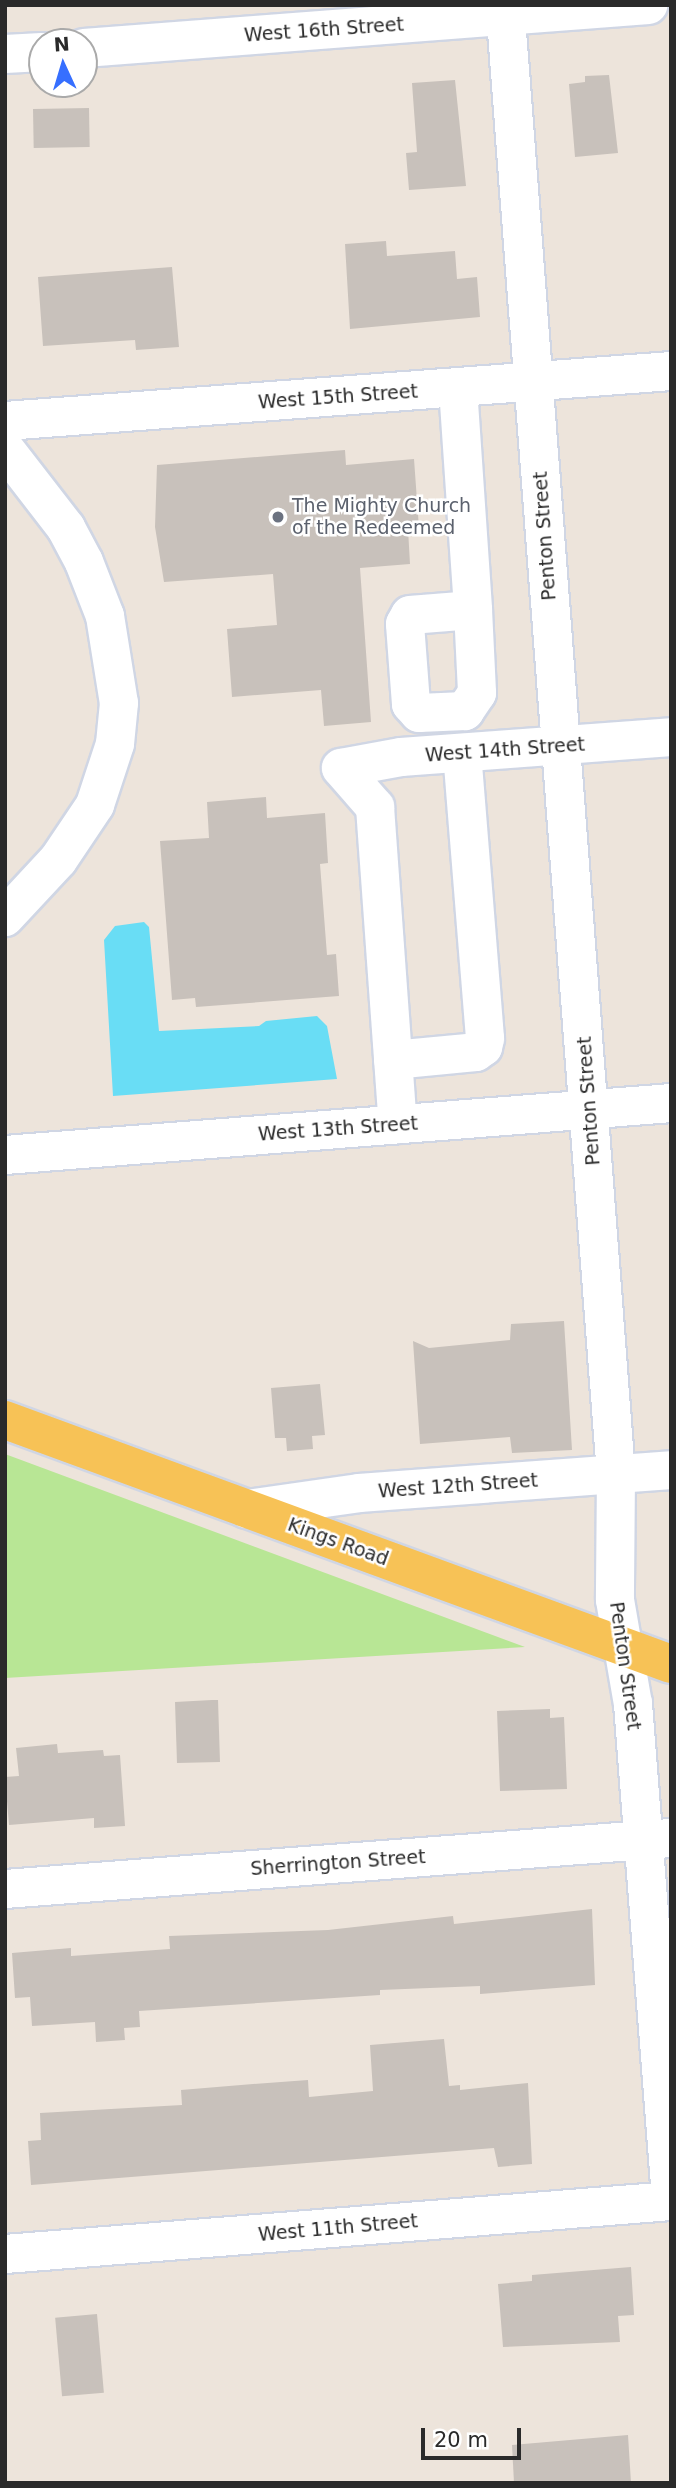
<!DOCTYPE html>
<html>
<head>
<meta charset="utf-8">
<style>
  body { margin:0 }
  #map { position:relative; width:676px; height:2488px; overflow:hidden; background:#ede4db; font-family:"DejaVu Sans",sans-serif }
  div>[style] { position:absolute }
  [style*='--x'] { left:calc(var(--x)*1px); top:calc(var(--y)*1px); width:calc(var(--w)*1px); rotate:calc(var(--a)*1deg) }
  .green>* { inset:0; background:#b8e695 }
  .water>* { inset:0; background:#69ddf5 }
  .building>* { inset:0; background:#c8c1bb; transform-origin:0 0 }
  .roads { filter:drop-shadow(2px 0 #d0d6e4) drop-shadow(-2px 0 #d0d6e4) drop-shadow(0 2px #d0d6e4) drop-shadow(0 -2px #d0d6e4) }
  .minor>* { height:38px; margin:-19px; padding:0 19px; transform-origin:19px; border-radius:19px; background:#fff }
  .major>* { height:38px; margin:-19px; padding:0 19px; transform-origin:19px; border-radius:19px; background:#f7c256 }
  .dots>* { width:19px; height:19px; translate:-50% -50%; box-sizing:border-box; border:4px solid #fff; border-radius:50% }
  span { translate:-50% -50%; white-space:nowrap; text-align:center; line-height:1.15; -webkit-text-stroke:5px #fff; paint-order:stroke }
  .street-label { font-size:19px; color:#2a2a2a }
  .worship-label { font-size:19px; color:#5b616d }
  .left { translate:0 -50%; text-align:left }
  .frame { position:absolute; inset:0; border:7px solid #2a2a2a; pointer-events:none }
  .north { position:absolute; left:28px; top:28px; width:70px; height:70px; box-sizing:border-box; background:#fff; border:2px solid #aaa; border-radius:50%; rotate:356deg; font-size:19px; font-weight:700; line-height:28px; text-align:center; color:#2a2a2a }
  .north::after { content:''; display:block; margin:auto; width:24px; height:32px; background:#366fff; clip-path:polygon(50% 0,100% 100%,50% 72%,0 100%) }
  .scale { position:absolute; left:421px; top:2428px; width:100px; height:32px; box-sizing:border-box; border:4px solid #2a2a2a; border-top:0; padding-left:9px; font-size:21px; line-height:24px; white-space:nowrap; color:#2a2a2a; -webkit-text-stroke:5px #fff; paint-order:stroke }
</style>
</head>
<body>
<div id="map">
  <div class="green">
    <i style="clip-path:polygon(5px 1454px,525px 1647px,5px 1678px)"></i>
  </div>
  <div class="water">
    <i style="clip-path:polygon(144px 922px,149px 927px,159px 1031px,259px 1026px,266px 1021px,317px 1016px,327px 1026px,337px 1079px,113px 1096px,104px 940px,115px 926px)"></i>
  </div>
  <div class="building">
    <i style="clip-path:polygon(609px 75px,618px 153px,575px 157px,569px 84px,585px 82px,585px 76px)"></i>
    <i style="clip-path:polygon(455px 80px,466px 186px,409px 190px,406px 153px,417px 152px,412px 83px)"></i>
    <i style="left:89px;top:108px;width:39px;height:56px;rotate:89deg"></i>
    <i style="clip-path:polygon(386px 241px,387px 256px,455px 251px,457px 279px,477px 277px,480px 317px,350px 329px,345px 244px)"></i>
    <i style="clip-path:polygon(172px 267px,179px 347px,136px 350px,135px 340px,43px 346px,38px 277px)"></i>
    <i style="clip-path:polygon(345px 450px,346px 465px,414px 459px,419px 528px,408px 529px,410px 564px,360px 568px,371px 722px,324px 726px,321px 690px,232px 697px,227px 629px,277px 625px,273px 574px,164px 582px,155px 527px,157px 465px)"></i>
    <i style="clip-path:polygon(266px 797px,267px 818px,325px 813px,328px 863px,320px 864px,327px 955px,336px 954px,339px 996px,196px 1007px,195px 998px,172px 1000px,160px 841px,209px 838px,207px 802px)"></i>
    <i style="clip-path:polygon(564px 1321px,572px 1450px,512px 1453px,510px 1437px,420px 1444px,413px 1341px,429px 1348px,510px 1340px,511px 1324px)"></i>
    <i style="clip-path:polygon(320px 1384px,325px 1435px,312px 1436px,313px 1449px,287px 1451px,286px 1438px,275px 1438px,271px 1388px)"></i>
    <i style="clip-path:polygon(212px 1700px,218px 1700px,220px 1762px,177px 1763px,175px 1702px)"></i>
    <i style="clip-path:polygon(550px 1709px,550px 1718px,564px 1717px,567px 1789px,500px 1791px,497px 1711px)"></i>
    <i style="clip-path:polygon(57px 1744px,58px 1753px,103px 1750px,104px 1756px,120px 1755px,125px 1826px,94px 1828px,94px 1818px,9px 1825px,5px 1777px,19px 1776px,16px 1748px)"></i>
    <i style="clip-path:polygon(592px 1909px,595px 1985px,480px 1994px,480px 1986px,380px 1990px,380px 1995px,139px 2011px,140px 2027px,124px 2028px,125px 2040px,96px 2042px,95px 2022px,32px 2026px,30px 1997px,15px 1998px,12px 1953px,71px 1948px,71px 1956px,170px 1949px,169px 1936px,328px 1930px,453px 1916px,454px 1924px)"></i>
    <i style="clip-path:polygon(444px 2039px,449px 2086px,460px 2085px,460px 2090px,528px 2083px,532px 2164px,498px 2167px,494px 2148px,31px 2185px,28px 2141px,41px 2140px,40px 2113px,182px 2105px,181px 2090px,253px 2084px,308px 2080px,309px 2097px,373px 2091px,370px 2045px)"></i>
    <i style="clip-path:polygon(631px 2267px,634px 2315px,618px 2316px,620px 2342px,503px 2347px,498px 2284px,532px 2281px,532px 2275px)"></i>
    <i style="left:97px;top:2314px;width:79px;height:42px;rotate:85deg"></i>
    <i style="clip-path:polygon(628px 2435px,631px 2483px,514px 2483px,512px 2445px)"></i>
  </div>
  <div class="roads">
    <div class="minor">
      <i style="--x:505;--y:5;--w:1473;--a:85.68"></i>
      <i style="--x:616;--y:1474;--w:126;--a:90.5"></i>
      <i style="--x:615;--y:1600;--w:106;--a:80.2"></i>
      <i style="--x:633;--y:1704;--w:493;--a:85.6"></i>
      <i style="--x:84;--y:48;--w:566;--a:-4.36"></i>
      <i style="--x:5;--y:54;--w:37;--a:-3"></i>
      <i style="--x:458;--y:388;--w:223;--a:86.1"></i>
      <i style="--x:473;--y:610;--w:83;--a:87.2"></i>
      <i style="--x:477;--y:693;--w:22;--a:124"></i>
      <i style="--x:465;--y:711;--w:46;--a:177.5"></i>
      <i style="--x:419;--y:713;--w:12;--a:-132"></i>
      <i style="--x:411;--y:704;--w:80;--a:-94.3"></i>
      <i style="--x:405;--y:624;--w:10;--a:-61"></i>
      <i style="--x:410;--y:615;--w:63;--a:-4.5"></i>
      <i style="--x:5;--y:421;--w:668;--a:-4.29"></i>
      <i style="--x:5;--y:449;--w:100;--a:52.3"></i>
      <i style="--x:66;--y:528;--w:38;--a:62"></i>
      <i style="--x:84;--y:562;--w:58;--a:68.7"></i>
      <i style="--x:105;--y:616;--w:88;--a:80.9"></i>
      <i style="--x:119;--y:703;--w:41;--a:95.6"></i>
      <i style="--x:115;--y:744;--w:64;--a:108.2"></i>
      <i style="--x:95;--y:805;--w:66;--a:123.9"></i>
      <i style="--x:58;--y:860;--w:78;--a:132.9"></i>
      <i style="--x:341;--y:768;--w:52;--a:48.9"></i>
      <i style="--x:375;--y:807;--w:318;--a:85.9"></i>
      <i style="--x:341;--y:768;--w:61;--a:-10.4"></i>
      <i style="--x:401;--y:757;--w:271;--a:-4.2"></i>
      <i style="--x:393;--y:1060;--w:83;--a:-5.5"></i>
      <i style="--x:476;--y:1052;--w:9;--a:-36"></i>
      <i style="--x:483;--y:1047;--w:9;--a:-77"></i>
      <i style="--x:485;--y:1038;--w:286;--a:-94.6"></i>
      <i style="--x:5;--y:1155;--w:668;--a:-4.46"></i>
      <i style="--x:247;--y:1509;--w:113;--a:-8.1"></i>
      <i style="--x:359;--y:1493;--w:313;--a:-4.2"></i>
      <i style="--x:5;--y:1889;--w:668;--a:-4.38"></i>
      <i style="--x:5;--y:2254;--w:668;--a:-4.55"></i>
    </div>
    <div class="major">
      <i style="--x:5;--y:1420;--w:709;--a:20.12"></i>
    </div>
  </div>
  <div class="dots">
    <i style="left:278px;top:517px;background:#6b7280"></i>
  </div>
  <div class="street-label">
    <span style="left:324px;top:30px;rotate:-4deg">West 16th Street</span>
    <span style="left:338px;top:397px;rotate:-4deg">West 15th Street</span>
    <span style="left:545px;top:536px;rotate:-94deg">Penton Street</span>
    <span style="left:505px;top:750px;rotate:-4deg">West 14th Street</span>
    <span style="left:589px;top:1101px;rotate:-94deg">Penton Street</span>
    <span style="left:338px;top:1129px;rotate:-4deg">West 13th Street</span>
    <span style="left:458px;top:1486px;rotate:-4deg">West 12th Street</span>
    <span style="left:338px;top:1542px;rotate:20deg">Kings Road</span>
    <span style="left:625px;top:1666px;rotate:82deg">Penton Street</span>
    <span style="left:338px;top:1863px;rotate:-4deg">Sherrington Street</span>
    <span style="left:338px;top:2228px;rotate:-5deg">West 11th Street</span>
  </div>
  <div class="worship-label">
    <span class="left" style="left:292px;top:517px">The Mighty Church<br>of the Redeemed</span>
  </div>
  <div class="frame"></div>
  <div class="north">N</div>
  <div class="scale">20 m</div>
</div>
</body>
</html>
